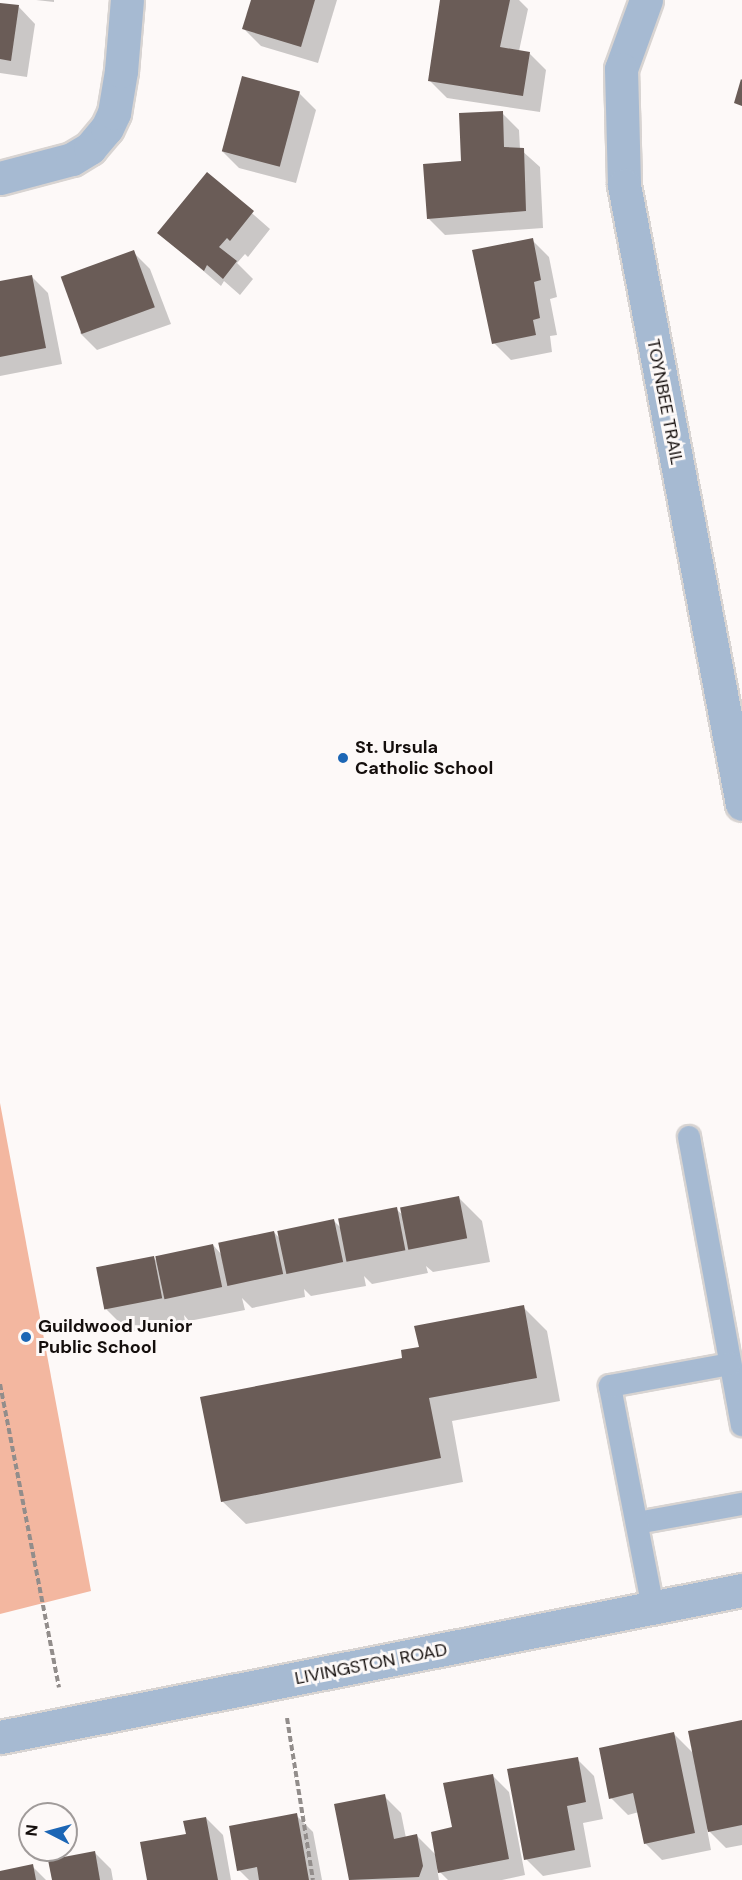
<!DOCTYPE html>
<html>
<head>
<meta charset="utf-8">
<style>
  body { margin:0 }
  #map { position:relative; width:742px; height:1880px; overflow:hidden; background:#fdf9f8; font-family:"DM Sans",sans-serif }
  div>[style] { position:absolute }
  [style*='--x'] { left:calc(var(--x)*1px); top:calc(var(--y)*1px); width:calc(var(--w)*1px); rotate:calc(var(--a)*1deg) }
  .green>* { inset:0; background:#f3b7a0 }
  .shadow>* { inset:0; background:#0003 }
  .building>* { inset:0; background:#6a5c57; transform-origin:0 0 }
  .path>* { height:4px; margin-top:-2px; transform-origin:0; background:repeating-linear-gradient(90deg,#928d8b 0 6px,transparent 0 9px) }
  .roads { filter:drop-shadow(2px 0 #d8d4d2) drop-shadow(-2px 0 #d8d4d2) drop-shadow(0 2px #d8d4d2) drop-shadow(0 -2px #d8d4d2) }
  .service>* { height:22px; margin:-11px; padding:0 11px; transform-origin:11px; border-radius:11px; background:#a6bad2 }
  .minor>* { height:33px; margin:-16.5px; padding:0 16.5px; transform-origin:16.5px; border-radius:16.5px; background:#a6bad2 }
  .dots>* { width:16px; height:16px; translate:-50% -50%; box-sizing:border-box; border:3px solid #fdf9f8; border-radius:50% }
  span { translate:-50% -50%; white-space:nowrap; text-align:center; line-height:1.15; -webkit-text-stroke:6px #fdf9f8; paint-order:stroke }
  .street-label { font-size:18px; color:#150f0d }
  .poi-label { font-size:18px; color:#150f0d; font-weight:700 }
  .left { translate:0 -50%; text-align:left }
  .north { position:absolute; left:18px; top:1802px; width:60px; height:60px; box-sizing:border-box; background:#fdf9f8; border:2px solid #a09b9a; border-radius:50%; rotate:276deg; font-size:16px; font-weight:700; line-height:24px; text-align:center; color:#150f0d }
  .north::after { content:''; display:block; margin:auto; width:21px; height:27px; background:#1c66b5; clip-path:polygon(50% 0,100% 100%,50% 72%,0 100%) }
</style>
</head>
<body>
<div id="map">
  <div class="green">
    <i style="clip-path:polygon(0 1103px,91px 1591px,0 1614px)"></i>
  </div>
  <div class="shadow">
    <i style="clip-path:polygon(36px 0,54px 0,54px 2px)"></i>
    <i style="clip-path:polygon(253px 0,337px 0,318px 63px,261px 46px,244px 29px)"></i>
    <i style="clip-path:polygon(441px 0,519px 0,528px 9px,519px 51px,529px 53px,546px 70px,540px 112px,447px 98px,430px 81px)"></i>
    <i style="clip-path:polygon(0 4px,18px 6px,35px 24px,27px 77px,0 73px)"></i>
    <i style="clip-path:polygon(299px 93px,316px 110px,296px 183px,239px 168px,222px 151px)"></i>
    <i style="clip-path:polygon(502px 113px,519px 130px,520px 149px,540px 167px,543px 228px,445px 235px,428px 218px)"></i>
    <i style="clip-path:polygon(207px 174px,270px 229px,248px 257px,245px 254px,237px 263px,253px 279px,240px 295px,224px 281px,221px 286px,159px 233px)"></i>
    <i style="clip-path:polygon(532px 240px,549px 257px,557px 297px,550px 299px,557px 335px,550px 336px,552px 352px,511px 360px,494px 343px)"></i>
    <i style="clip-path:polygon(133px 252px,150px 269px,171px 324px,97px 350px,80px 333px)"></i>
    <i style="clip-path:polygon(31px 276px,48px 293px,62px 364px,0 376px,0 282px)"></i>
    <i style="clip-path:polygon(458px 1197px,482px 1221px,490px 1262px,433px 1272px,426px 1266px,428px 1273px,372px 1284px,364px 1276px,366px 1286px,311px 1296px,304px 1289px,305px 1297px,252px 1308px,242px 1298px,245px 1310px,189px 1321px,184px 1315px,185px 1322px,129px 1332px,106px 1309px,153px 1257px,158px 1262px,213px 1245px,222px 1255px,274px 1232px,280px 1239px,334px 1221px,342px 1229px,396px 1209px,404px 1216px)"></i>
    <i style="clip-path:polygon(523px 1307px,547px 1331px,560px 1401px,452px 1421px,463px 1482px,246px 1524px,222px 1501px,404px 1359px,421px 1348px)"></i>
    <i style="clip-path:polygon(742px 1721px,742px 1845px,726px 1848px,707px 1829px,711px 1850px,662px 1860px,645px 1843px,639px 1812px,628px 1815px,611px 1798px,674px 1734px,694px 1754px)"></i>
    <i style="clip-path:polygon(577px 1759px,594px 1776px,603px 1819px,583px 1823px,591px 1867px,543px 1876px,526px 1859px)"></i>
    <i style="clip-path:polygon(492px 1775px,509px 1792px,525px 1875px,502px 1880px,448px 1880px,437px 1869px,439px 1880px,350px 1880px,335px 1805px,384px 1796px,401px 1813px,406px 1838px,417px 1836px,437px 1856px)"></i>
    <i style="clip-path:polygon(296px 1815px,313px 1832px,322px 1880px,249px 1880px,239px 1870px)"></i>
    <i style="clip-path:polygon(206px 1818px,223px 1835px,231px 1880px,148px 1880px)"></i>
    <i style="clip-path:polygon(94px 1852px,111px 1869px,113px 1880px,53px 1880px)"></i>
    <i style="clip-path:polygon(32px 1866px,46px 1880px,0 1880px,0 1872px)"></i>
  </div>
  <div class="building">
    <i style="clip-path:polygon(251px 0,315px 0,301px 47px,242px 29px)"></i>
    <i style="clip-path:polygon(440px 0,510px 0,500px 47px,530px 52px,523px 96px,428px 81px)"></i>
    <i style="clip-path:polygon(0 3px,19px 5px,11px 61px,0 59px)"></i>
    <i style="left:242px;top:76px;width:60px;height:78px;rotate:15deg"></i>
    <i style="clip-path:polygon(741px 79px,742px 80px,742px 106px,734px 103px)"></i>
    <i style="clip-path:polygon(503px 111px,504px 147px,524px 148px,526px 211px,427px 219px,423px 164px,461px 161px,459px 113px)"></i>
    <i style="clip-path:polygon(207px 172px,254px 211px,230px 241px,227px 238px,219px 247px,237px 261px,223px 279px,207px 265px,204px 271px,157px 233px)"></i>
    <i style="clip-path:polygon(533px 238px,541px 280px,534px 282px,540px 318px,533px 320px,536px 335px,492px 344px,472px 250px)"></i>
    <i style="left:134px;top:250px;width:61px;height:78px;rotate:70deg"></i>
    <i style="clip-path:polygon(32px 275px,46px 348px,0 357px,0 281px)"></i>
    <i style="left:459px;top:1196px;width:43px;height:60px;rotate:79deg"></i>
    <i style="left:397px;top:1207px;width:44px;height:60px;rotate:79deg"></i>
    <i style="left:334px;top:1219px;width:44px;height:58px;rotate:78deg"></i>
    <i style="left:274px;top:1231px;width:44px;height:57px;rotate:78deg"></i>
    <i style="left:213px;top:1244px;width:44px;height:59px;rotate:78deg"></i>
    <i style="left:154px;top:1256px;width:43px;height:59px;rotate:79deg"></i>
    <i style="clip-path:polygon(524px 1305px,537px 1378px,429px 1398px,441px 1458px,221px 1502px,200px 1397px,402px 1358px,401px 1350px,419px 1347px,414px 1326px)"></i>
    <i style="clip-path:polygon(742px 1720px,742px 1825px,708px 1832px,688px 1731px)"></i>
    <i style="clip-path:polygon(674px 1732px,695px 1833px,644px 1844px,633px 1793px,609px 1799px,599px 1748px)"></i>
    <i style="clip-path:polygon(578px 1757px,586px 1802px,567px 1806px,575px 1850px,524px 1860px,507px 1769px)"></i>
    <i style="clip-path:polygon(493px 1774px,509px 1859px,438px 1873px,431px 1832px,452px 1827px,443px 1783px)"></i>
    <i style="clip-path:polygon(385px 1794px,394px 1839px,417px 1834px,423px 1866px,419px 1877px,349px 1880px,334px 1804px)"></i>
    <i style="clip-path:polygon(297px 1813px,309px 1880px,259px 1880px,257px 1867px,237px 1871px,229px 1826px)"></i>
    <i style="clip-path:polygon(206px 1817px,218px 1880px,147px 1880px,140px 1842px,186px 1834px,183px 1821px)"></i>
    <i style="clip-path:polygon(95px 1851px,100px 1880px,52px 1880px,48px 1860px)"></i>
    <i style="clip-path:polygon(33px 1864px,36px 1880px,0 1880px,0 1871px)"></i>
  </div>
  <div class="path">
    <i style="--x:0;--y:1384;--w:309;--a:79"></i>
    <i style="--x:287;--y:1718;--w:164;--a:80.9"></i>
  </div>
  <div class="roads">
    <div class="service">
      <i style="--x:689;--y:1137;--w:293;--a:79.6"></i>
      <i style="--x:637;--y:1523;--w:107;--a:-10.3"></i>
      <i style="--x:653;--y:1608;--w:226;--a:-101"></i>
      <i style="--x:610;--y:1386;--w:122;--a:-10.4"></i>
    </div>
    <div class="minor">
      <i style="--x:646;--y:0;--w:73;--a:109.9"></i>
      <i style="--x:621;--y:69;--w:116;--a:88.5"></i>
      <i style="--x:624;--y:185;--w:630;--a:79.21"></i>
      <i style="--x:0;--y:178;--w:74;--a:-14.8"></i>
      <i style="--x:72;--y:159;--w:21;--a:-31"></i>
      <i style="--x:90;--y:148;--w:26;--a:-50"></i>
      <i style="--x:107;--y:128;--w:17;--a:-65"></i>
      <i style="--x:114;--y:113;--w:43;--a:-80.5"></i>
      <i style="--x:121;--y:71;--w:71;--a:-85.2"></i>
      <i style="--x:0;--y:1737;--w:756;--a:-11.21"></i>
    </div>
  </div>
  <div class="dots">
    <i style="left:343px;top:758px;background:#1c66b5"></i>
    <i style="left:26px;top:1337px;background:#1c66b5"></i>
  </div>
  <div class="street-label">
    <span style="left:665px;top:402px;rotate:79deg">TOYNBEE TRAIL</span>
    <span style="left:371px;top:1664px;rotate:-11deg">LIVINGSTON ROAD</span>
  </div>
  <div class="poi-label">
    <span class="left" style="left:355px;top:758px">St. Ursula<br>Catholic School</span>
    <span class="left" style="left:38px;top:1337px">Guildwood Junior<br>Public School</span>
  </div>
  <div class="north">N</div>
</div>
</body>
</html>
